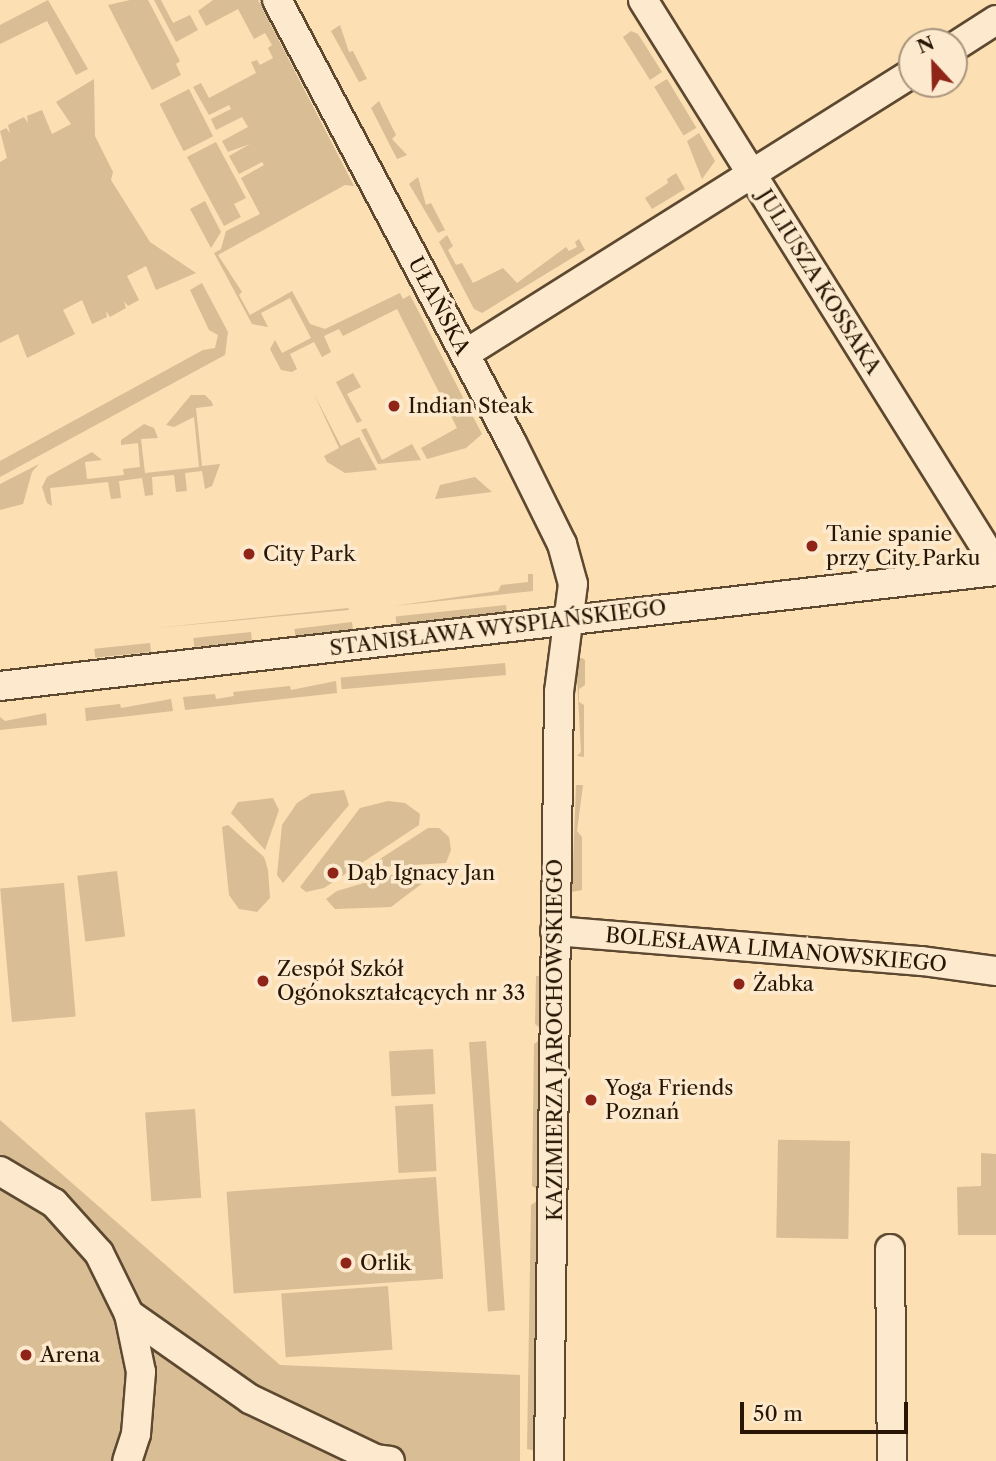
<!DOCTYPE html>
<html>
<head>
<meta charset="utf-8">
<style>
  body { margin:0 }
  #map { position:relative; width:996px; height:1461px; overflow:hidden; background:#fcdfb3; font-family:"Libre Caslon Text",serif }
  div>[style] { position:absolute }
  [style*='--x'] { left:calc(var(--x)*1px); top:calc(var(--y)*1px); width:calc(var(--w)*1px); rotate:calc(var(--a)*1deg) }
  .green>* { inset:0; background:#d8bd95; transform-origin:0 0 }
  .roads { filter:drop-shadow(2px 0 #5d4830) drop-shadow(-2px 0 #5d4830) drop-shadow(0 2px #5d4830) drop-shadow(0 -2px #5d4830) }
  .minor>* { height:28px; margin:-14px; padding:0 14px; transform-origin:14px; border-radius:14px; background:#fdeace }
  .dots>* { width:19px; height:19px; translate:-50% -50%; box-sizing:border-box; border:4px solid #fdeace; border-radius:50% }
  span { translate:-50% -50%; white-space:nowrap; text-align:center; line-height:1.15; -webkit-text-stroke:7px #fdeace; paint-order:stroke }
  .street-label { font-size:21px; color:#281504 }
  .poi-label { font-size:21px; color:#281504 }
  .left { translate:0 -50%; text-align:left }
  .north { position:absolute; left:898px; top:28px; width:70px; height:70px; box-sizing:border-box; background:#fdeace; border:2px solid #a8957d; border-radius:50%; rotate:338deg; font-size:19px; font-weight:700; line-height:28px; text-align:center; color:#281504 }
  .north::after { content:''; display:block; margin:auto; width:24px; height:32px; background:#8f2418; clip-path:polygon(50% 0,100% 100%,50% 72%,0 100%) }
  .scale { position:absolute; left:740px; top:1402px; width:168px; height:32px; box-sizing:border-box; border:4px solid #281504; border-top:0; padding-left:9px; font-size:21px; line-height:24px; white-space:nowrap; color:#281504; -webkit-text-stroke:5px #fdeace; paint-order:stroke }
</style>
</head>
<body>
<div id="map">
  <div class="green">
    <i style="clip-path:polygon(48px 0,88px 69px,76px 75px,47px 21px,0 44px,0 25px)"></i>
    <i style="clip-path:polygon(130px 0,148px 0,180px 61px,176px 64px,181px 75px,152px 90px,108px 5px)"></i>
    <i style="clip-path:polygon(154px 0,161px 0,173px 23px,190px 15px,198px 30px,176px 42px)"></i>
    <i style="clip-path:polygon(213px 0,258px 0,354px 186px,345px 185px,218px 255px,242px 292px,239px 295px,250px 315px,292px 291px,310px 324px,325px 329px,400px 293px,403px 299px,410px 295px,482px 434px,466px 448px,427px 459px,421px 448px,457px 428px,397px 309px,343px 336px,339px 329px,324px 336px,331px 352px,322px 357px,314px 342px,290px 354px,297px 369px,292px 372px,281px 370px,270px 349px,275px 340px,282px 353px,311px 338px,290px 298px,261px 313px,268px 327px,252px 324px,214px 253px,221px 249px,226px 231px,260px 214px,241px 178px,264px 165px,262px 162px,239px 174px,229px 156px,250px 144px,228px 152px,222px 141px,248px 127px,242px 117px,216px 130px,211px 119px,231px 109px,229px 105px,209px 115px,193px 87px,201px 83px,209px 98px,256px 73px,251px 62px,257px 60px,260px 65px,273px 58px,268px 48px,272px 45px,265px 33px,254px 39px,238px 9px,206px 26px,198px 11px)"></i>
    <i style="clip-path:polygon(340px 25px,349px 52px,353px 51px,367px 79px,359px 82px,331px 31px)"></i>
    <i style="clip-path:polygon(631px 31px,638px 34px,662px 72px,650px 80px,623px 37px)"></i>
    <i style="clip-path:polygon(94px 79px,95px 136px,113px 172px,111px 180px,150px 242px,196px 273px,156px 290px,146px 266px,127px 276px,139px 300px,128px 306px,124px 301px,126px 308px,110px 317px,106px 311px,107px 317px,92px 324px,82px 300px,63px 310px,75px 334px,27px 358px,18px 334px,0 343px,0 162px,7px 158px,0 131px,6px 128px,10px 133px,8px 125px,24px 117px,28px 123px,27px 116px,42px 110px,52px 134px,71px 124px,56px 102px)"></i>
    <i style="left:667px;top:79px;width:57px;height:15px;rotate:59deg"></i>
    <i style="left:189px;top:89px;width:53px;height:33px;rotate:63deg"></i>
    <i style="clip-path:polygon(379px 101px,396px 135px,392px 139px,407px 155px,397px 159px,371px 108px)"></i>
    <i style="clip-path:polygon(699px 133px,715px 161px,702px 179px,687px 141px)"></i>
    <i style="clip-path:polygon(216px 142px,246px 198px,234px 204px,241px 217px,224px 226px,187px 157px)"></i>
    <i style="clip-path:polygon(676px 173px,685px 189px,652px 209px,645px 198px,668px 183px,667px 179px)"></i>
    <i style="clip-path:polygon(418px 177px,426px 205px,431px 203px,445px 230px,438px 233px,409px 184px)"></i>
    <i style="clip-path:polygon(205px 201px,221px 232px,211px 248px,190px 209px)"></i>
    <i style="clip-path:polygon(447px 235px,453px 246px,448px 250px,456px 265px,462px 263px,473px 283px,503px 268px,517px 283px,566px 247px,569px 251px,577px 247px,575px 242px,579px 239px,585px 250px,482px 313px,474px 309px,439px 242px)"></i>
    <i style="clip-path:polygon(202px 283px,228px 332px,225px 355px,0 477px,0 461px,203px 350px,215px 348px,218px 335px,209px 330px,190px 290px)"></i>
    <i style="clip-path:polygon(353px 373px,361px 387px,347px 394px,362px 421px,357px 423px,336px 382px)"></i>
    <i style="clip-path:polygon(314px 394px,341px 446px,359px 437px,377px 470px,345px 473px,327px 462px,324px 456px,339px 448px)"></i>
    <i style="clip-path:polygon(191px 395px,205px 395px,212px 402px,213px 406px,196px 408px,202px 466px,220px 464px,212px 486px,205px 489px,202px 471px,185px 473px,187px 491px,176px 492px,174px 475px,152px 477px,153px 495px,145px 496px,142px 478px,119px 481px,121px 498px,111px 499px,108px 482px,50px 488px,52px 506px,47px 503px,42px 487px,47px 477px,92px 452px,102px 460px,85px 462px,87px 479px,124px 475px,123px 469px,140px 467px,138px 443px,121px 445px,121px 440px,144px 424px,154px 428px,158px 438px,141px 439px,145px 473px,199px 467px,194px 417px,174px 427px,166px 425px)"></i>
    <i style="clip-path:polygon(366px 428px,382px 460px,412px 444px,421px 460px,378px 464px,361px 430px)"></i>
    <i style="clip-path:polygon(39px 464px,32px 472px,23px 504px,0 510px,0 484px)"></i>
    <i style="clip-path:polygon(475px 477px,492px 492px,435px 499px,440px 485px)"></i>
    <i style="clip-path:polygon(528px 574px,533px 574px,533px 591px,394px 606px,498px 591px,501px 585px,528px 582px)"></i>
    <i style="left:506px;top:605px;width:9px;height:111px;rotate:84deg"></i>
    <i style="clip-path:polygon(348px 608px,349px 610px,156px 628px)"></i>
    <i style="left:352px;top:622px;width:8px;height:58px;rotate:83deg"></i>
    <i style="left:251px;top:632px;width:9px;height:58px;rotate:84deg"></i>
    <i style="left:150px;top:643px;width:9px;height:56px;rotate:84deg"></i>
    <i style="clip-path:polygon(582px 658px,585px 660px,585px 685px,579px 689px,579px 702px,584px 705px,584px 757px,577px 756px,581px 752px,576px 659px)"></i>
    <i style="left:505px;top:663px;width:12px;height:165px;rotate:85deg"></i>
    <i style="clip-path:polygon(336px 681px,337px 693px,185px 710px,183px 697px,215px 694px,216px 699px,234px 696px,233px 692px,290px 686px,291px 690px)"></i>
    <i style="clip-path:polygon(171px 699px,173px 711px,86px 721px,85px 708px,120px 704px,121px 708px)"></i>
    <i style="clip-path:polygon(46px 713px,47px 725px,0 730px,0 717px,5px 721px)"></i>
    <i style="clip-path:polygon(576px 785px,583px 785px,577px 831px,582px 837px,582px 890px,566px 893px,566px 870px,573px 864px)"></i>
    <i style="clip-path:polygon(344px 790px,349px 805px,283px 883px,277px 875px,282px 825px,297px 803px,311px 794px)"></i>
    <i style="clip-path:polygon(273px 798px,279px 810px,265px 850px,231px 813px,238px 802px)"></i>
    <i style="clip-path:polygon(388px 801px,405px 803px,420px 814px,419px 825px,324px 888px,306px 892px,300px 887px,360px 808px)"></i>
    <i style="clip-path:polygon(228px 825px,264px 857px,268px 870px,270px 898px,257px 912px,239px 909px,229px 895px,222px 827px)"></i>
    <i style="clip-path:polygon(428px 828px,439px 828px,449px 837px,451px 850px,446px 863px,366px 868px)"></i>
    <i style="left:117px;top:871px;width:66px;height:40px;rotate:83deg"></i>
    <i style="clip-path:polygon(401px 872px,426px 874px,428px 879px,391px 907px,335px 909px,326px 899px,337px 891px)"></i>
    <i style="left:64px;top:883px;width:134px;height:64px;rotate:85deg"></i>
    <i style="clip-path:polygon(536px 976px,544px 976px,536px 1315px,541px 1452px,527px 1449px,531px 1205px,537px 1201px,537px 1189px,532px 1186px,534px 1044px,540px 1040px,540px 1028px,535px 1024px)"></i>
    <i style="left:486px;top:1041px;width:270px;height:17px;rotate:86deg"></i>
    <i style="left:433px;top:1049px;width:45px;height:44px;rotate:87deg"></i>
    <i style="left:433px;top:1104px;width:67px;height:38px;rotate:87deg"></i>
    <i style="left:195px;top:1109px;width:89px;height:50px;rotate:86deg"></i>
    <i style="clip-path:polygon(0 1120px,280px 1365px,520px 1375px,520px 1461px,0 1461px)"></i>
    <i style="left:850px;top:1141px;width:98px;height:72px;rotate:91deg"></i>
    <i style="clip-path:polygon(981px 1153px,996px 1154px,996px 1235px,958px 1235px,957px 1187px,981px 1186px)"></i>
    <i style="left:436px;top:1177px;width:102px;height:210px;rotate:86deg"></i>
    <i style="left:388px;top:1286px;width:64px;height:107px;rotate:86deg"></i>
  </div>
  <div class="roads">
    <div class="minor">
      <i style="--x:277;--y:0;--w:501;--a:62.06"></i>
      <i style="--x:512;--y:443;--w:113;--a:63.7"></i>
      <i style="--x:562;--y:544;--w:41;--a:74.6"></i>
      <i style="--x:573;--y:584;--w:109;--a:97.4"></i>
      <i style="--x:559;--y:692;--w:769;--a:90.75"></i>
      <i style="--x:643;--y:0;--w:666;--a:58"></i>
      <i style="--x:954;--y:47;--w:50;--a:-32.7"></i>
      <i style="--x:465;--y:354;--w:528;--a:-32.15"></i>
      <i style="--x:0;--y:686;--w:1003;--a:-6.59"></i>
      <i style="--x:555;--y:931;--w:368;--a:4.7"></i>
      <i style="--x:922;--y:961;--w:75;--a:7.7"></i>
      <i style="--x:0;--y:1171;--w:63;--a:30.7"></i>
      <i style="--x:54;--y:1203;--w:67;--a:48"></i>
      <i style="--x:99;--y:1253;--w:68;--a:63.8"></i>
      <i style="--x:129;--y:1314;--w:59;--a:78.3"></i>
      <i style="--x:141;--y:1372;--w:62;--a:94.6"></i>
      <i style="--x:136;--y:1434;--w:28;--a:108"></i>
      <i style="--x:890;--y:1249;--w:212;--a:89.5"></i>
      <i style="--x:129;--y:1314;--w:148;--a:35.1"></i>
      <i style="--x:250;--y:1399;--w:140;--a:25.5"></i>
      <i style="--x:376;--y:1459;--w:14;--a:8"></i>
    </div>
  </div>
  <div class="dots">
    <i style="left:394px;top:406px;background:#8f2418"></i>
    <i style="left:812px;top:546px;background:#8f2418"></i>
    <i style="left:249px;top:554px;background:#8f2418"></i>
    <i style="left:333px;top:873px;background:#8f2418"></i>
    <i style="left:263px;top:981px;background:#8f2418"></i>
    <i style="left:739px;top:984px;background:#8f2418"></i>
    <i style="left:591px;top:1100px;background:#8f2418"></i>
    <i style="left:346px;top:1263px;background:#8f2418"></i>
    <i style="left:26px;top:1355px;background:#8f2418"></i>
  </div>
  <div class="street-label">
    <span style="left:819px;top:282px;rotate:58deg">JULIUSZA KOSSAKA</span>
    <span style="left:439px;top:306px;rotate:62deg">UŁAŃSKA</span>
    <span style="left:498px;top:628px;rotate:-7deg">STANISŁAWA WYSPIAŃSKIEGO</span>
    <span style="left:776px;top:950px;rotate:5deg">BOLESŁAWA LIMANOWSKIEGO</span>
    <span style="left:555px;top:1040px;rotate:-90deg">KAZIMIERZA JAROCHOWSKIEGO</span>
  </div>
  <div class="poi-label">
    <span class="left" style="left:408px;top:406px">Indian Steak</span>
    <span class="left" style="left:826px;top:546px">Tanie spanie<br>przy City Parku</span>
    <span class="left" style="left:263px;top:554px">City Park</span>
    <span class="left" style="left:347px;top:873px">Dąb Ignacy Jan</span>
    <span class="left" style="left:277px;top:981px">Zespół Szkół<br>Ogónokształcących nr 33</span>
    <span class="left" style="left:753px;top:984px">Żabka</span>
    <span class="left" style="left:605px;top:1100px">Yoga Friends<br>Poznań</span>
    <span class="left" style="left:360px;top:1263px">Orlik</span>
    <span class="left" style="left:40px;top:1355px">Arena</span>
  </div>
  <div class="north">N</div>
  <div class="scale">50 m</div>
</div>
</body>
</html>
